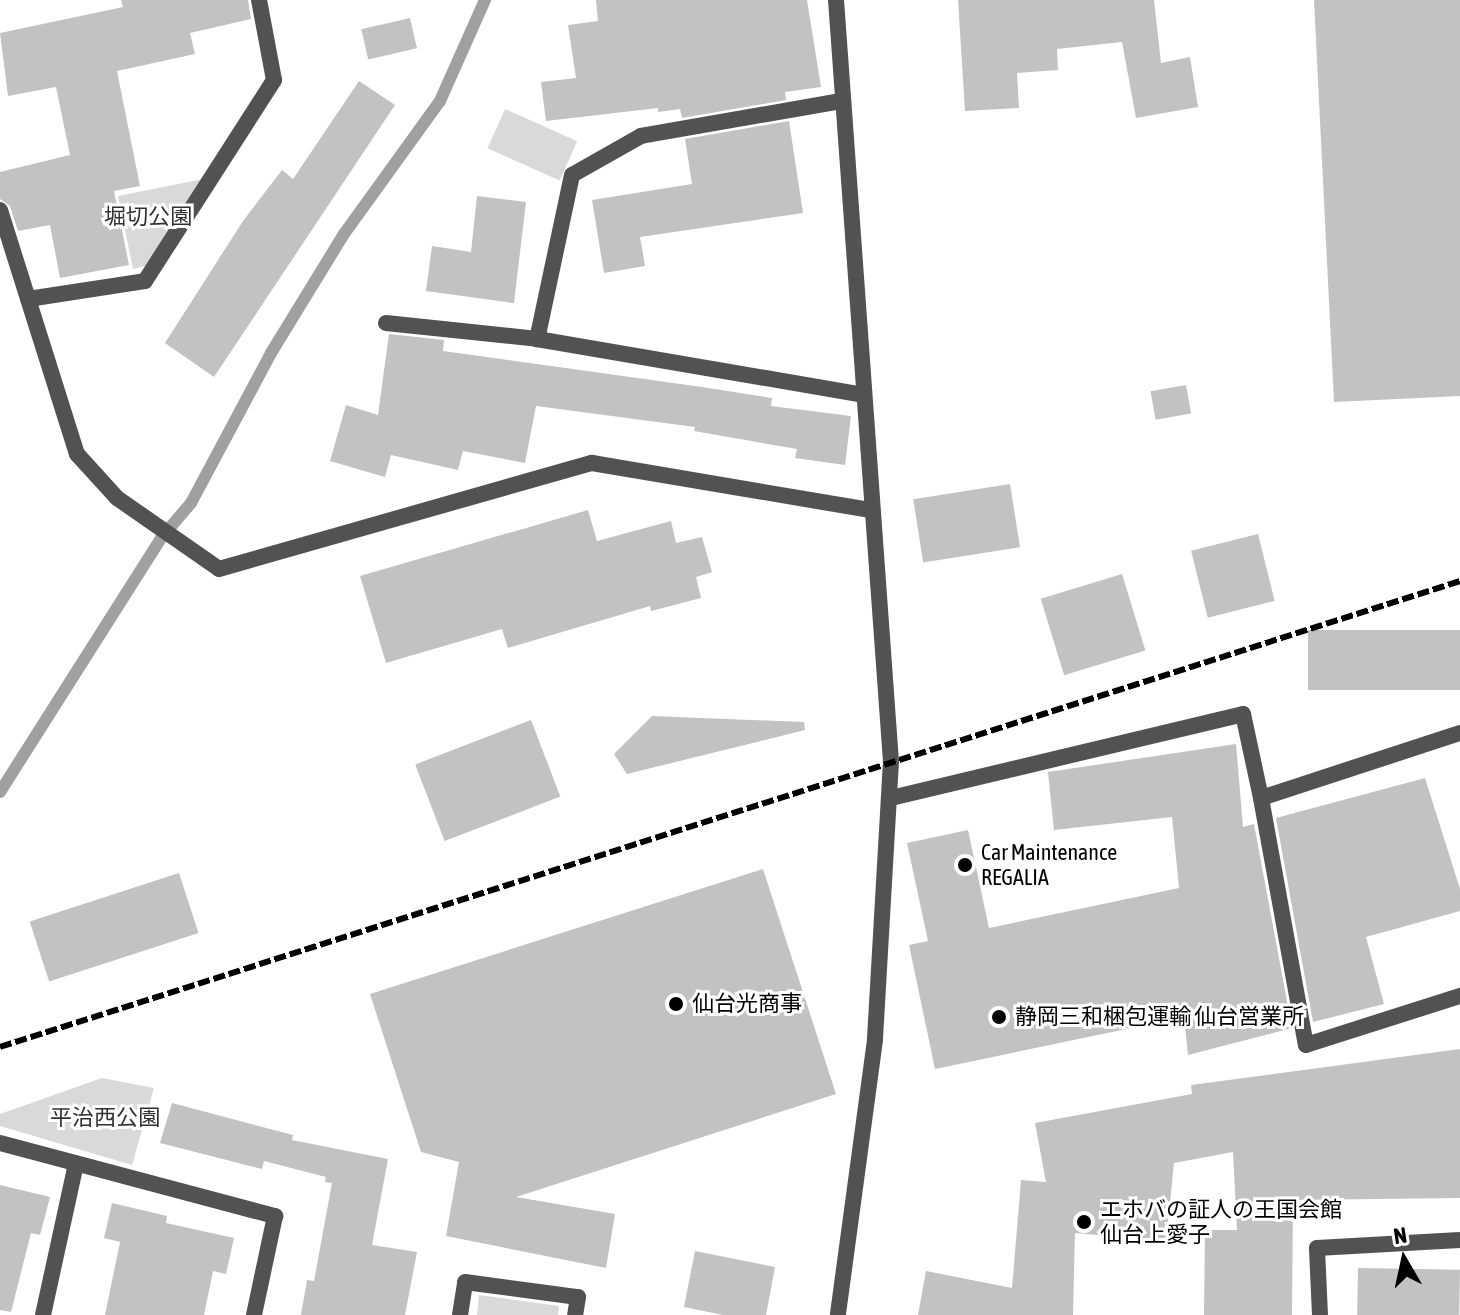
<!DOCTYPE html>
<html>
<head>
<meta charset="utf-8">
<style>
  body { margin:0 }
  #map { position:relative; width:1460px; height:1315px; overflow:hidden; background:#fff; font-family:"Asap Condensed","Noto Sans JP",sans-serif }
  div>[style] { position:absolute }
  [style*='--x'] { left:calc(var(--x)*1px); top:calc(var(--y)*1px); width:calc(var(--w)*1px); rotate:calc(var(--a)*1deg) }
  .green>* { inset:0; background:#d9d9d9; transform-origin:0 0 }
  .stream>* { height:12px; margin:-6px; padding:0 6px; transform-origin:6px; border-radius:6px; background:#a0a0a0 }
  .building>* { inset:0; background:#c2c2c2; transform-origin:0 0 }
  .minor>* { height:16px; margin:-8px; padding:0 8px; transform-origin:8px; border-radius:8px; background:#525252 }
  .rail>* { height:6px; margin-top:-3px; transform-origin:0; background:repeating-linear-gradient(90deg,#000 0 12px,transparent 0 16px) }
  .dots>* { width:22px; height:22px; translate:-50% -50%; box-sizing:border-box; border:4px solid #fff; border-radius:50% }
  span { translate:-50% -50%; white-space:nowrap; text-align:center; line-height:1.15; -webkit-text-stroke:6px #fff; paint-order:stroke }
  .park-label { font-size:22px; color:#303030 }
  .poi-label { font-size:22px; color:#000 }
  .left { translate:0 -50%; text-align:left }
  .north { position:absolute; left:1364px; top:1219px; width:80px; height:80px; -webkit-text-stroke:6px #fff; paint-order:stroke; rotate:351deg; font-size:22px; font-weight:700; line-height:32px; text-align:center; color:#000 }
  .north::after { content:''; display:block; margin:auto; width:28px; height:36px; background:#000; clip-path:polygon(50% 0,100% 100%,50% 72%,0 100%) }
</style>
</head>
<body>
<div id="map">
  <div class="green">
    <i style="left:505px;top:109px;width:79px;height:43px;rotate:24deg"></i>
    <i style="clip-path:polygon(203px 179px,149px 265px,133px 269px,118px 196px)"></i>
    <i style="clip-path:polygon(102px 1078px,154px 1088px,132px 1165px,0 1126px,0 1114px)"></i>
    <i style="clip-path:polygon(479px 1295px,559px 1306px,558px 1315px,477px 1315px)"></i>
  </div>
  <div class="stream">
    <i style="--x:0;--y:792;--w:301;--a:-57.6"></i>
    <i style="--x:161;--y:538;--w:46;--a:-49.4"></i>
    <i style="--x:191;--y:503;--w:170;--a:-61.9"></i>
    <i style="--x:271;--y:353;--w:140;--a:-58.5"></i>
    <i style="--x:344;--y:234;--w:164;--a:-54.2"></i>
    <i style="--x:440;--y:101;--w:111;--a:-66"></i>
  </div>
  <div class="building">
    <i style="clip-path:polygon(121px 0,248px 0,251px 19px,190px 33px,195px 54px,117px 71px,140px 186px,114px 191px,129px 265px,60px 278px,50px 225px,18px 231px,10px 206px,0 199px,0 172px,70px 155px,56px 87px,8px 96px,0 33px,123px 7px)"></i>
    <i style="clip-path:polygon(596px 0,807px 0,821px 87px,785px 92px,786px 100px,682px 118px,680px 109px,658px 112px,658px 108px,546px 121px,541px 82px,576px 78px,568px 25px,598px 21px)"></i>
    <i style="clip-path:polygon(958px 0,1154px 0,1161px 63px,1190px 57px,1198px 107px,1136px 118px,1122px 42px,1057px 49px,1058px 70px,1017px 73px,1019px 108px,965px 111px)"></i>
    <i style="clip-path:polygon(1314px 0,1460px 0,1460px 396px,1334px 402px)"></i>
    <i style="left:410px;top:18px;width:31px;height:50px;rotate:77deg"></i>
    <i style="clip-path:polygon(359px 81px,395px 105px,214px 377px,165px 343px,243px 221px,282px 170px,293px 179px)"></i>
    <i style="clip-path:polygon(789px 121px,803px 213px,640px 237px,645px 266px,604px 273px,592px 200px,692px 184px,685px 139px)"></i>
    <i style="clip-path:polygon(477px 196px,526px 202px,514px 303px,426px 291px,432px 246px,471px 252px)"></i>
    <i style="clip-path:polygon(389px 334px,444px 340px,443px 351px,702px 387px,772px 398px,771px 406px,851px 416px,845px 465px,795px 458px,797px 449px,694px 431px,695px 427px,536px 406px,525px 463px,463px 451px,458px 470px,391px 455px,385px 477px,330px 461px,346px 405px,378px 415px)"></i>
    <i style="left:1186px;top:385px;width:29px;height:36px;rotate:80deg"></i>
    <i style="left:1010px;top:484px;width:64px;height:98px;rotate:81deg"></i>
    <i style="clip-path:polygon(588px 510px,597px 541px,671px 521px,676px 543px,702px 537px,712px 572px,696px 577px,701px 598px,651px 611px,650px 606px,508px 648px,502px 629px,386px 663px,360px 576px)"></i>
    <i style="left:1258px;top:534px;width:69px;height:69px;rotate:76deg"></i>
    <i style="left:1122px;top:574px;width:80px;height:85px;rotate:73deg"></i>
    <i style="left:1460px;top:630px;width:60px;height:152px;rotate:90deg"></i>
    <i style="clip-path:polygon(652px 716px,804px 722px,805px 730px,627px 774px,614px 754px)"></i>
    <i style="left:531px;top:720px;width:82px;height:124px;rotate:69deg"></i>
    <i style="clip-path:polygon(1236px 744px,1243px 827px,1254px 824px,1292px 1028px,1188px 1055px,1184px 1017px,935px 1069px,909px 945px,928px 941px,907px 843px,968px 830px,989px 928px,1179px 888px,1172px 817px,1054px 830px,1048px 772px)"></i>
    <i style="clip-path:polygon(1425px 778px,1460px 889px,1460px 911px,1366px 937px,1384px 1004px,1313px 1022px,1276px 818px)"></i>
    <i style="clip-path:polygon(763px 869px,836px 1094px,516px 1197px,615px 1214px,606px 1268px,446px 1236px,459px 1162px,421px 1152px,370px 994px)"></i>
    <i style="left:179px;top:873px;width:63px;height:157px;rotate:72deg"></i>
    <i style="clip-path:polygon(1460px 1049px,1460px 1198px,1293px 1200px,1292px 1315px,1204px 1315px,1205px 1230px,1237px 1230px,1233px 1152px,1174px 1163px,1166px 1241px,1075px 1233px,1073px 1315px,918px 1315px,926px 1271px,1012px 1288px,1021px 1180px,1046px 1182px,1035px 1123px,1192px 1094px,1191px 1085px)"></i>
    <i style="clip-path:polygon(172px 1103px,293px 1135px,292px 1140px,388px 1159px,372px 1245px,417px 1252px,405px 1315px,301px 1315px,307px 1280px,314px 1281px,332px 1183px,325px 1182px,326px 1177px,264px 1161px,262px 1169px,160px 1143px)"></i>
    <i style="clip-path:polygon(0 1185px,50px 1197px,40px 1235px,31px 1233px,11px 1312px,0 1310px)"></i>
    <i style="clip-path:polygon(112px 1203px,167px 1216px,166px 1223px,234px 1238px,226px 1274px,213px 1271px,204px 1315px,105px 1315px,120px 1242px,104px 1238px)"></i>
    <i style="clip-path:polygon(695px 1251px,775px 1267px,766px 1315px,723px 1315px,684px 1307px)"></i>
    <i style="left:1358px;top:1268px;width:102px;height:47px;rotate:1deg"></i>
  </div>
  <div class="minor">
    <i style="--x:836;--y:0;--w:763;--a:85.87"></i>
    <i style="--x:891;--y:761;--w:279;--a:93.3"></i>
    <i style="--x:875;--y:1040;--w:277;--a:97.7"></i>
    <i style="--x:841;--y:101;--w:203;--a:170.1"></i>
    <i style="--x:641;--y:136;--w:79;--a:150.5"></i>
    <i style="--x:572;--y:175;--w:168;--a:102"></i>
    <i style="--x:537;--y:339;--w:331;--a:9.7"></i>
    <i style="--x:0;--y:210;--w:256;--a:72.5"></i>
    <i style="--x:77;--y:454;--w:59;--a:47.7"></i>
    <i style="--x:117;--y:498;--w:124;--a:34.8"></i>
    <i style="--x:219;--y:569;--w:388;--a:-15.9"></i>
    <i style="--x:592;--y:463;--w:283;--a:9.6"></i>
    <i style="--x:28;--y:299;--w:118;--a:-8.7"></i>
    <i style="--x:145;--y:281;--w:239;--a:-57.3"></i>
    <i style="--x:274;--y:80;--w:81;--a:-100.6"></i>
    <i style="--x:386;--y:323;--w:152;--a:6"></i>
    <i style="--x:891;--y:798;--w:362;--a:-13.4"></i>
    <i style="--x:1243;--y:714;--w:86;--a:77.9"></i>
    <i style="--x:1261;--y:798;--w:209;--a:-18.1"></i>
    <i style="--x:1261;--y:798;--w:251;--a:79.7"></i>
    <i style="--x:1306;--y:1045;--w:162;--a:-17.7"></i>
    <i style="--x:0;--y:1143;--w:285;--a:14.9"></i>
    <i style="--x:275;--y:1216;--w:101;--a:102"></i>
    <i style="--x:43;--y:1315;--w:155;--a:-77.7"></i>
    <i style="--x:460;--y:1315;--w:33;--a:-81"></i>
    <i style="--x:465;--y:1282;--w:114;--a:7.6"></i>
    <i style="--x:578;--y:1297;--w:18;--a:99"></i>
    <i style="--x:1320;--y:1315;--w:67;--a:-92.6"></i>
    <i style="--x:1317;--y:1248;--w:143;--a:-3.2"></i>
  </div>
  <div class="rail">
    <i style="--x:0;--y:1047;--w:1533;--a:-17.7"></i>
  </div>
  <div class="dots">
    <i style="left:965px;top:865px;background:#000"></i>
    <i style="left:676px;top:1004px;background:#000"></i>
    <i style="left:999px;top:1017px;background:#000"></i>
    <i style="left:1084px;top:1222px;background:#000"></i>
  </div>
  <div class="park-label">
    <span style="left:148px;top:217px">堀切公園</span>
    <span style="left:105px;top:1118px">平治西公園</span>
  </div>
  <div class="poi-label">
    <span class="left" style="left:981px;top:865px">Car Maintenance<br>REGALIA</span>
    <span class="left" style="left:692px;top:1004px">仙台光商事</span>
    <span class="left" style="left:1015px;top:1017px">静岡三和梱包運輸 仙台営業所</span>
    <span class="left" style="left:1100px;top:1222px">エホバの証人の王国会館<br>仙台上愛子</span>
  </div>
  <div class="north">N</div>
</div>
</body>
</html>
